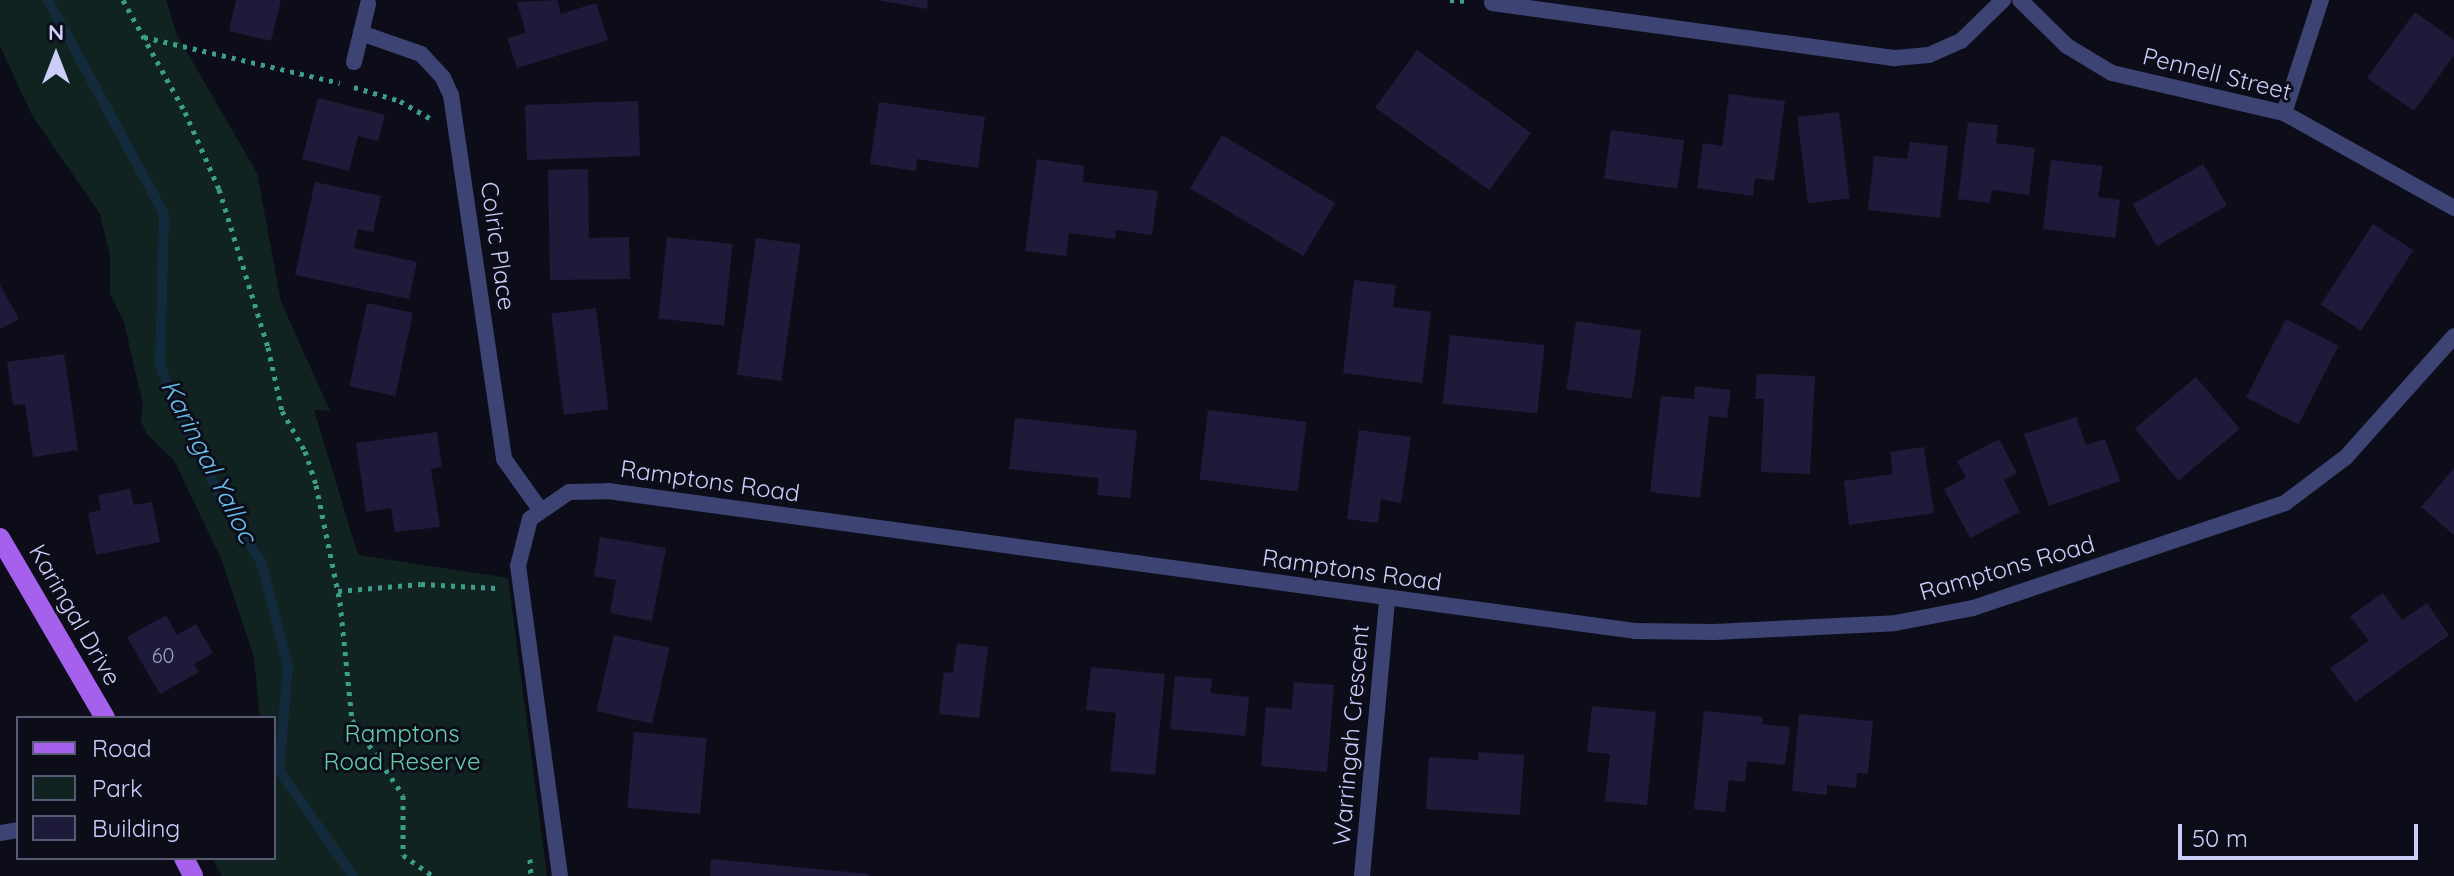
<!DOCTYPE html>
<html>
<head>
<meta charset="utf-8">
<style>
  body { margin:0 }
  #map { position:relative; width:2454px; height:876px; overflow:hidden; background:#0d0d1a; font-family:Quicksand,sans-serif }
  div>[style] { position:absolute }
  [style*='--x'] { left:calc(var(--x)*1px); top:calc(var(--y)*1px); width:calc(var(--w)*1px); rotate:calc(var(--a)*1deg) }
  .green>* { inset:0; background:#112320 }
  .stream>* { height:10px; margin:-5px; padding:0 5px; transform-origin:5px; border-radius:5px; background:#132a3d }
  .building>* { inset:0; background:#1d1b39; transform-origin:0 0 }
  .path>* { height:5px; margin-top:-2.5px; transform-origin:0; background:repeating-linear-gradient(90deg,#3b9e8b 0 4px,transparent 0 10px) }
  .street>* { height:16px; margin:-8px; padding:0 8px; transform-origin:8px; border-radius:8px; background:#3d4373 }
  .primary>* { height:20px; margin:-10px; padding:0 10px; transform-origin:10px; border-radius:10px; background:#a561eb }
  span { translate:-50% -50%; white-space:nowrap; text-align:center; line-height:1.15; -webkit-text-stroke:6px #0d0d1a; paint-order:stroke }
  .number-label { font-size:20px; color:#a0a0c9 }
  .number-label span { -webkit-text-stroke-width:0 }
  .street-label { font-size:24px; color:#cccdf9 }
  .park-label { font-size:24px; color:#63cea5 }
  .water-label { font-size:26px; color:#67c0ec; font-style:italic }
  .legend { position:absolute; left:16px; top:716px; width:260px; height:144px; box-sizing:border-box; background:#0d0d1a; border:2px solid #595a73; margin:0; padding:10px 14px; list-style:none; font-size:24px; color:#cccdf9 }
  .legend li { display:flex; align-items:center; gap:16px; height:40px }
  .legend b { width:40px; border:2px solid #595a73 }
  .north { position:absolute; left:16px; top:16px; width:80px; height:80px; -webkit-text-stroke:6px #0d0d1a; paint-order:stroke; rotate:0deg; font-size:22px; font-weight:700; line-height:32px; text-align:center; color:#cccdf9 }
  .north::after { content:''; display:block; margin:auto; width:28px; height:36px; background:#cccdf9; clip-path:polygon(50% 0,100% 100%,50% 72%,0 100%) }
  .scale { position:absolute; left:2178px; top:824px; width:240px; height:36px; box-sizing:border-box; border:4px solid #cccdf9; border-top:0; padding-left:10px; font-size:24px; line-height:28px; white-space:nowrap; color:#cccdf9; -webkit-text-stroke:6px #0d0d1a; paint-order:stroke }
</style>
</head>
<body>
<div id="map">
  <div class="green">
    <i style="clip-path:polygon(0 0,166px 0,177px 35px,257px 173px,281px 302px,330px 411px,314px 410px,358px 555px,508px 578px,547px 876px,222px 876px,212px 858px,274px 858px,274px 718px,260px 718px,254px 657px,222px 561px,174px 460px,146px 433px,141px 420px,143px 405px,124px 322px,110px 293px,110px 256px,100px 214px,32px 115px,0 46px)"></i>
  </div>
  <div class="stream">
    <i style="--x:48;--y:0;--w:243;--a:61.5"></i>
    <i style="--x:164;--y:214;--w:150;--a:91.5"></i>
    <i style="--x:160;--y:364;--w:46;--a:70.8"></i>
    <i style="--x:175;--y:407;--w:108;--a:63"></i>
    <i style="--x:224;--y:503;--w:70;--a:57.9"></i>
    <i style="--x:261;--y:562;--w:107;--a:75.4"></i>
    <i style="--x:288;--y:666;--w:104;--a:94.9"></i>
    <i style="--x:279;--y:770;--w:129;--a:55.1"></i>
  </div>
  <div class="building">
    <i style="clip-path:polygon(236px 0,281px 0,271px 41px,229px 31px)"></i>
    <i style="clip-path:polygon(557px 0,561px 14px,596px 3px,608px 40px,517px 68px,507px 38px,526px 33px,517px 2px)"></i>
    <i style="clip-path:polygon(877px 0,928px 0,927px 9px)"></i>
    <i style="clip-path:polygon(2415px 12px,2454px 40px,2454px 55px,2414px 111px,2367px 78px)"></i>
    <i style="left:1417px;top:50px;width:141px;height:71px;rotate:36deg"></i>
    <i style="clip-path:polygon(1729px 94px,1785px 101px,1774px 181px,1755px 178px,1753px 196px,1697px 188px,1703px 143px,1722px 146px)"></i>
    <i style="clip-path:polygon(318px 98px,385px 115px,378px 141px,358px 136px,349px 171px,302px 159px)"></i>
    <i style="left:638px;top:101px;width:55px;height:113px;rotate:88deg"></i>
    <i style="clip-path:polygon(879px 102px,985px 117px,978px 168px,917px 159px,916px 171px,870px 164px)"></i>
    <i style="left:1839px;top:112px;width:87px;height:42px;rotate:83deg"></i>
    <i style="clip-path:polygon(1968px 122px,1998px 125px,1996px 143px,2035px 148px,2029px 195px,1992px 190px,1990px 203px,1958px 199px)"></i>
    <i style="left:1611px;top:130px;width:74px;height:49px;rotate:8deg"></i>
    <i style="left:1222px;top:135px;width:132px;height:62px;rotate:31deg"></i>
    <i style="clip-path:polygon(1910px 142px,1948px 146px,1940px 218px,1868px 210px,1874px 156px,1907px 159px)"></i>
    <i style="clip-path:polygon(1037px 159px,1084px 166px,1083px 182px,1158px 191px,1152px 235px,1116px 230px,1115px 239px,1069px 233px,1066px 256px,1025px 251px)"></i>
    <i style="clip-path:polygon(2051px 160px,2103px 166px,2098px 197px,2120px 200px,2115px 238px,2043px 229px)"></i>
    <i style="left:2203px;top:164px;width:48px;height:81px;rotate:60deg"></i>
    <i style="clip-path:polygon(588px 169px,589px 238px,629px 237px,630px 279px,550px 280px,548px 170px)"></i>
    <i style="clip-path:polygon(315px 182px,381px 196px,373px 232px,358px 229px,354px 248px,417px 262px,409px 299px,295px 275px)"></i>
    <i style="left:2373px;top:224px;width:48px;height:96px;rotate:33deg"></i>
    <i style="left:667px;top:237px;width:66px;height:82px;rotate:6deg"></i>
    <i style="left:756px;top:238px;width:45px;height:138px;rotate:8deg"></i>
    <i style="clip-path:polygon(1354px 280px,1396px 285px,1393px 307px,1431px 312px,1422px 383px,1343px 373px)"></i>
    <i style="clip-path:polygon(0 285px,19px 319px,0 329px)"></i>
    <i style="left:367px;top:303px;width:47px;height:85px;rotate:12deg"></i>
    <i style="left:596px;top:308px;width:102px;height:45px;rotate:83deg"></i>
    <i style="left:2286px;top:319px;width:59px;height:88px;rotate:27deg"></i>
    <i style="left:1576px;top:321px;width:66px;height:69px;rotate:8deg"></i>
    <i style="left:1450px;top:335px;width:95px;height:69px;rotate:6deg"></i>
    <i style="clip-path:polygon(64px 354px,78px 450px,33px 457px,25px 404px,13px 405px,7px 362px)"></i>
    <i style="clip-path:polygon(1757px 374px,1815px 376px,1810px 474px,1761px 472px,1764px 399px,1755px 399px)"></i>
    <i style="left:2196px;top:377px;width:68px;height:80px;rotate:50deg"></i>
    <i style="clip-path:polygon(1695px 386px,1731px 390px,1727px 418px,1709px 416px,1700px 498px,1650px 492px,1661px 396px,1694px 399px)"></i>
    <i style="left:1208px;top:410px;width:99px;height:70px;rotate:7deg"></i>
    <i style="clip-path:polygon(2076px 417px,2086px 445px,2105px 439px,2120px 481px,2049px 506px,2024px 434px)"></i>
    <i style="clip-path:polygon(1015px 418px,1137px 431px,1130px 498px,1097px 495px,1099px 478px,1009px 469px)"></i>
    <i style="clip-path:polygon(1359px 430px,1411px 437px,1401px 503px,1381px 499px,1378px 523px,1347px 519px)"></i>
    <i style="clip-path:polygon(437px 432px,442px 467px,431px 469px,440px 527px,395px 532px,391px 508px,366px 512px,356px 443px)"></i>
    <i style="clip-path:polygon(1999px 439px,2017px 473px,2004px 480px,2020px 512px,1970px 538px,1944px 489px,1966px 478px,1957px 461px)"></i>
    <i style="clip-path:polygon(1924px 447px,1934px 513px,1849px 525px,1844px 481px,1893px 474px,1890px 452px)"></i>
    <i style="clip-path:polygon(2454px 468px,2454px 535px,2421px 507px)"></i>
    <i style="clip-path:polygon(130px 489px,134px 505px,152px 502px,160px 542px,96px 555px,88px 513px,101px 510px,98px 495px)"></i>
    <i style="clip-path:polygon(600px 537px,666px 548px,652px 621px,610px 613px,616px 580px,594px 576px)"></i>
    <i style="clip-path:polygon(2383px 593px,2402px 620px,2427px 603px,2449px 635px,2355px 702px,2330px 668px,2369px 641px,2350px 616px)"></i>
    <i style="clip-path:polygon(166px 615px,177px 635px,196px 624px,213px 653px,194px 664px,199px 672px,160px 694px,127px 637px)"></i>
    <i style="left:614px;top:635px;width:57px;height:78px;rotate:13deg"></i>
    <i style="clip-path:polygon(957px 643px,988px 647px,979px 718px,939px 714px,944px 672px,953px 673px)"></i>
    <i style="clip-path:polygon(1091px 667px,1165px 674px,1155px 775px,1110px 771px,1116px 713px,1086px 710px)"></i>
    <i style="clip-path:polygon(1175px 676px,1212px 679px,1210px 693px,1249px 697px,1245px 736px,1170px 729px)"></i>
    <i style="clip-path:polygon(1294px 682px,1334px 685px,1327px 772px,1261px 766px,1266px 707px,1292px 709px)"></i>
    <i style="clip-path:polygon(1592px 706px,1656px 712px,1647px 805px,1605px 801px,1610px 754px,1587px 752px)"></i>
    <i style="clip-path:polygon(1704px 711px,1763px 717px,1762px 724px,1790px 727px,1785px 765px,1747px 761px,1745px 782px,1729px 780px,1725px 812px,1694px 809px)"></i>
    <i style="clip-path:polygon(1799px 714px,1873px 721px,1868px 774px,1857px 773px,1856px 788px,1827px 785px,1827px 795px,1792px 791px)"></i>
    <i style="left:634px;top:732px;width:73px;height:76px;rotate:5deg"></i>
    <i style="clip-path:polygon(1478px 752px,1524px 755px,1520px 815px,1426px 809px,1429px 757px,1478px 760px)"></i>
    <i style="clip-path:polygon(711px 859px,869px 874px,869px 876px,710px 876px)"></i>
  </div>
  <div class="path">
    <i style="--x:123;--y:0;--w:128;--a:61"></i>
    <i style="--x:185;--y:112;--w:84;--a:66.2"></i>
    <i style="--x:219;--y:189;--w:165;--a:72.8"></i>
    <i style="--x:268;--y:347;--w:66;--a:77.7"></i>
    <i style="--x:282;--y:411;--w:46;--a:60.1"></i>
    <i style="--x:305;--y:451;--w:36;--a:72"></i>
    <i style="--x:316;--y:485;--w:119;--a:78.4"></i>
    <i style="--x:340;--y:602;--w:119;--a:84.2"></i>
    <i style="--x:352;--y:720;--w:91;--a:55.8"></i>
    <i style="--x:403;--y:795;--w:60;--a:90"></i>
    <i style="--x:403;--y:855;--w:37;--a:35"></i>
    <i style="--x:1450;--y:0;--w:19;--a:3"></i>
    <i style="--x:144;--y:37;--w:201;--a:13.2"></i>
    <i style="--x:354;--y:87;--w:48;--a:16.9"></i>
    <i style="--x:400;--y:101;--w:36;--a:30"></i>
    <i style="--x:338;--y:591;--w:83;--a:-4.8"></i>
    <i style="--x:421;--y:584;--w:75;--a:3.1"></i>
    <i style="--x:530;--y:859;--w:17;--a:87"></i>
  </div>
  <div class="street">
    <i style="--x:2020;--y:0;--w:66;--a:44.4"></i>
    <i style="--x:2067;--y:46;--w:52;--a:31"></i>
    <i style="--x:2112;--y:73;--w:177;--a:13.1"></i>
    <i style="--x:2284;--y:113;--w:195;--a:29.2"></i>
    <i style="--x:1492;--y:3;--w:407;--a:7.8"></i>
    <i style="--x:1895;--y:58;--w:34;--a:-5"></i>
    <i style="--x:1929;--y:55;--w:35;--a:-24"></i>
    <i style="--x:1961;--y:41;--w:59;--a:-44.3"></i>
    <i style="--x:361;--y:33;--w:64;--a:19.3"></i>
    <i style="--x:421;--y:54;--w:33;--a:47"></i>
    <i style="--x:443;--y:78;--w:19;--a:65"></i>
    <i style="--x:451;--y:95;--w:368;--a:81.7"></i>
    <i style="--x:504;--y:459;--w:60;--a:54.5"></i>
    <i style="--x:354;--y:62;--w:60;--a:-76.4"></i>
    <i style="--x:2284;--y:113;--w:119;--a:-71.9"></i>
    <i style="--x:0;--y:833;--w:18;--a:-9"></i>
    <i style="--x:560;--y:876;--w:313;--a:-97.7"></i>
    <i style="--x:518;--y:566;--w:49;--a:-75.7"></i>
    <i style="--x:530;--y:519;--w:47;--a:-34.7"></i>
    <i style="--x:569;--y:492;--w:39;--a:-1"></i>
    <i style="--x:608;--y:491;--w:1036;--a:7.76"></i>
    <i style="--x:1635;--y:631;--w:79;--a:0.7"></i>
    <i style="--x:1714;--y:632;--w:181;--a:-2.8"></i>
    <i style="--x:1895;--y:623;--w:79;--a:-10.9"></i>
    <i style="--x:1973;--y:608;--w:329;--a:-18.6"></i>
    <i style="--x:2285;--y:503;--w:76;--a:-37"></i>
    <i style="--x:2346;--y:457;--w:162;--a:-48.2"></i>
    <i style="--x:1362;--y:876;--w:278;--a:-84.8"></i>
  </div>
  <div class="primary">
    <i style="--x:0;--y:538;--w:208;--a:59.7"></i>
    <i style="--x:184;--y:858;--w:20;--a:63"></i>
  </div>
  <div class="number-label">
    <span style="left:163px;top:655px">60</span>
  </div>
  <div class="street-label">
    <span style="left:2217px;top:74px;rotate:14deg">Pennell Street</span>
    <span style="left:498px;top:246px;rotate:82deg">Colric Place</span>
    <span style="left:710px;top:481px;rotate:8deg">Ramptons Road</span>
    <span style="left:2007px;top:568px;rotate:-16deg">Ramptons Road</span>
    <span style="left:1352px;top:570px;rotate:8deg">Ramptons Road</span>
    <span style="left:75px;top:615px;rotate:60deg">Karingal Drive</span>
    <span style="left:1351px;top:735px;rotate:-85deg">Warringah Crescent</span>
  </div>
  <div class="park-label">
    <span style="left:402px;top:748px">Ramptons<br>Road Reserve</span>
  </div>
  <div class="water-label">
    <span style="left:209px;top:461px;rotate:63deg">Karingal Yalloc</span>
  </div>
  <ul class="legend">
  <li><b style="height:10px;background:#a561eb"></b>Road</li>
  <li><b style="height:22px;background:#112320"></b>Park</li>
  <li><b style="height:22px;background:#1d1b39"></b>Building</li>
  </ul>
  <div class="north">N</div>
  <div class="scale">50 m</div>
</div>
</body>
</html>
